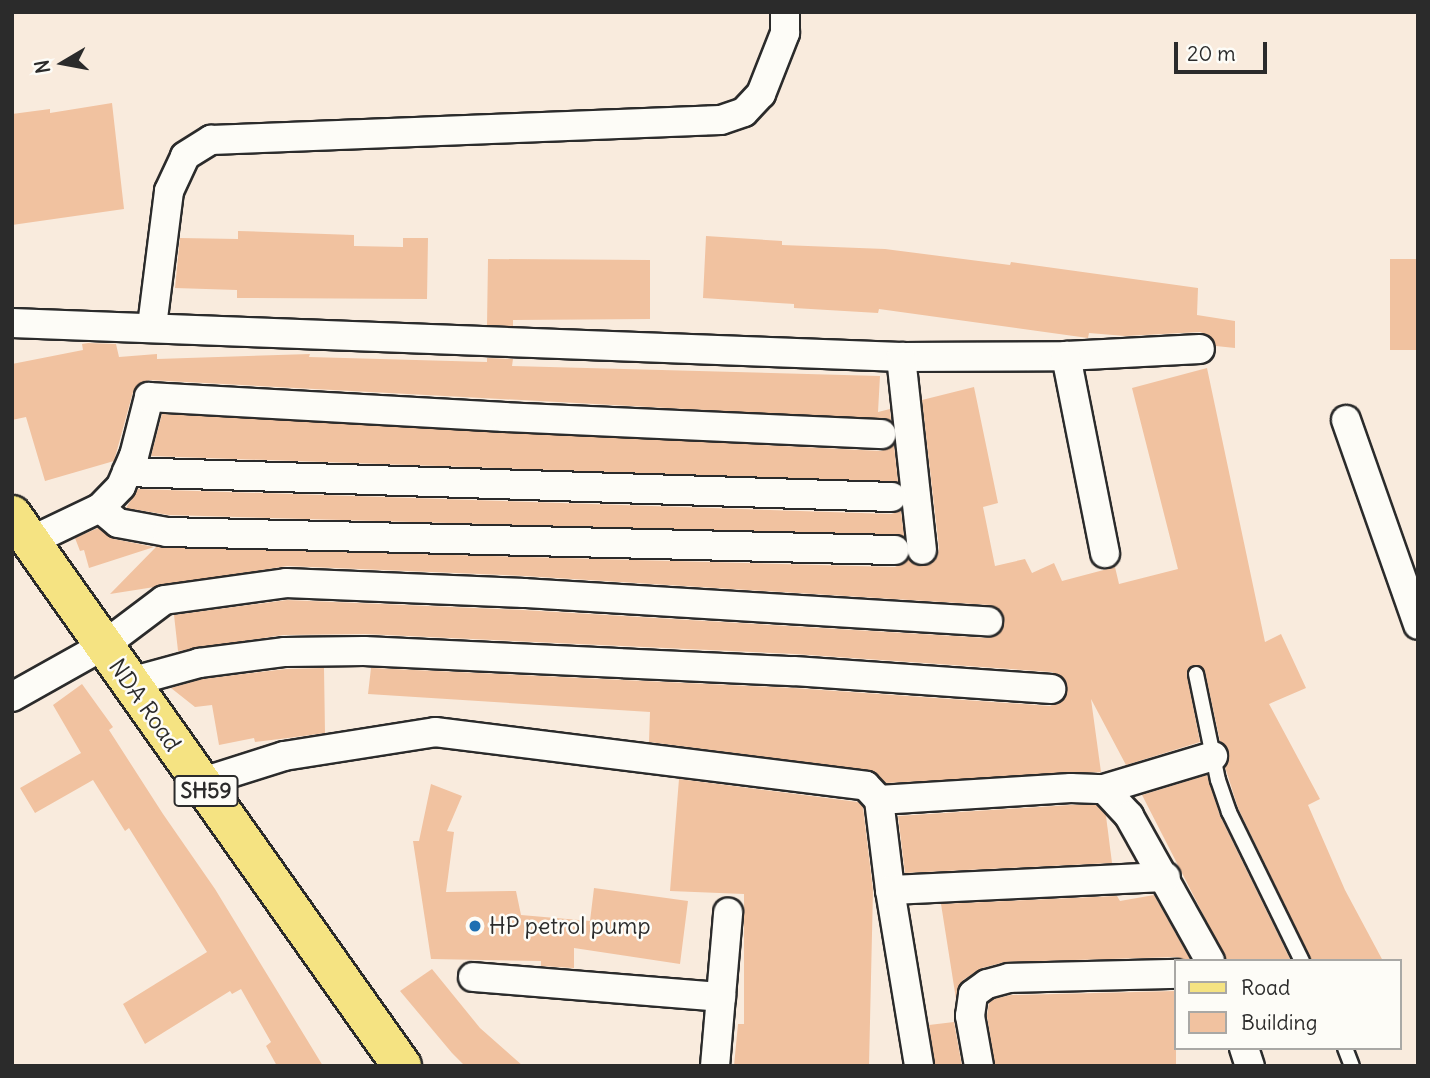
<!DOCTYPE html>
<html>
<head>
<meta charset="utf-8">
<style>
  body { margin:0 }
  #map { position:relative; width:1430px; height:1078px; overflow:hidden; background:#f9ebdd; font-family:Delius,sans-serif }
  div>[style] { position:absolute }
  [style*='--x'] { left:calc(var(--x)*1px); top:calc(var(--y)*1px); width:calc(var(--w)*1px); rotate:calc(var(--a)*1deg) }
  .building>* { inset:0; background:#f1c2a0; transform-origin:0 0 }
  .roads { filter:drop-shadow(2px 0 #2b2b2b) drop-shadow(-2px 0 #2b2b2b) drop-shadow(0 2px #2b2b2b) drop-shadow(0 -2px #2b2b2b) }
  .service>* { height:14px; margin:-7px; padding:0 7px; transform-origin:7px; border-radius:7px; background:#fdfcf7 }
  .minor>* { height:28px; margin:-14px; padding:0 14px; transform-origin:14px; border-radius:14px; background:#fdfcf7 }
  .primary>* { height:38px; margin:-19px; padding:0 19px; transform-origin:19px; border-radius:19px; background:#f5e382 }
  .dots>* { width:19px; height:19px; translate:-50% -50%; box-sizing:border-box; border:4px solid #fdfcf7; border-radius:50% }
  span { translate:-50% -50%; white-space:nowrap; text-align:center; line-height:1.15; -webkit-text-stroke:5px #fdfcf7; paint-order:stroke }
  .shield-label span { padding:2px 5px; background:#fdfcf7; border:2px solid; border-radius:5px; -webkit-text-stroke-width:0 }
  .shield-label { font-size:21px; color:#2b2b2b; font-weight:700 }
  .street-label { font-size:23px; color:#2b2b2b }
  .poi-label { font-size:23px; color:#2b2b2b }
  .left { translate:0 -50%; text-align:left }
  .frame { position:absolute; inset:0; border:14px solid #2b2b2b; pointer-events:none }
  .legend { position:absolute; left:1174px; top:959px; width:228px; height:91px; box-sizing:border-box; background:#fdfcf7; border:2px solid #a9a8a5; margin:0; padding:9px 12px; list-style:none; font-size:21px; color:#2b2b2b }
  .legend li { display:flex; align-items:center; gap:14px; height:35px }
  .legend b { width:35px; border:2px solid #a9a8a5 }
  .north { position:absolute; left:28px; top:28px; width:70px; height:70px; -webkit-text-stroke:5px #fdfcf7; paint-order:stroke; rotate:260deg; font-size:19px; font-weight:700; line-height:28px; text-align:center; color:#2b2b2b }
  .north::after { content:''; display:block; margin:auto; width:24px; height:32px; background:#2b2b2b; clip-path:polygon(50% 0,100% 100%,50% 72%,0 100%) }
  .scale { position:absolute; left:1174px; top:42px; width:93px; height:32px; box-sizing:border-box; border:4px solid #2b2b2b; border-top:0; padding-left:9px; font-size:21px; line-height:24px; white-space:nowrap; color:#2b2b2b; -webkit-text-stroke:5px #fdfcf7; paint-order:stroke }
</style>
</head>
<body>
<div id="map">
  <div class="building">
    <i style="clip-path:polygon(112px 103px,124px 209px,12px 225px,12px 114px,50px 109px,50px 113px)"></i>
    <i style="clip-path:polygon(238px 231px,354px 235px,354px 246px,403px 247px,403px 238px,428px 238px,427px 299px,237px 298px,237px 290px,175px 288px,180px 238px,238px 239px)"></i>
    <i style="clip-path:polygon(706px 236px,782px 241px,782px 245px,885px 249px,1010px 265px,1011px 262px,1198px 288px,1197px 315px,1235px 321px,1235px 348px,1216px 346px,1208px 335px,1200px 332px,1125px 336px,1089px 333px,1088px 338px,879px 309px,878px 313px,794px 308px,794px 304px,703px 298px)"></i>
    <i style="clip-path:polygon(488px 259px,650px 260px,650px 319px,513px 320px,513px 326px,487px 325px)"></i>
    <i style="left:1418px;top:259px;width:91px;height:28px;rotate:90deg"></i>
    <i style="clip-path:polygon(88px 343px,116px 344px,119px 357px,157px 354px,157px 359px,310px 354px,309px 357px,487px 362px,487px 358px,513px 359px,512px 366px,880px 376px,878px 412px,890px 409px,891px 420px,149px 380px,137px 386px,133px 392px,114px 461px,45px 481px,26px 417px,12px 420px,12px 364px,83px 350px,82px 344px)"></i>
    <i style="clip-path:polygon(1207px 368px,1265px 642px,1281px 634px,1306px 688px,1269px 704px,1320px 799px,1308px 805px,1345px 890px,1383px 961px,1312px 961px,1238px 808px,1225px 767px,1229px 752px,1220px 741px,1205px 672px,1198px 665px,1189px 667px,1187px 675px,1200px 742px,1126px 765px,1091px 699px,1101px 772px,886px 783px,868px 770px,649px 742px,650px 712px,368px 694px,371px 668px,793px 688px,1050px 706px,1065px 698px,1066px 681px,1052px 672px,795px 654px,365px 634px,283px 635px,178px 651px,174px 615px,287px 600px,523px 610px,987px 638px,996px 635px,1004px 623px,1002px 613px,990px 605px,525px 576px,287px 566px,110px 594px,156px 547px,895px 567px,908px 559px,916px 565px,924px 566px,937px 557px,939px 548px,922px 400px,974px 387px,998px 503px,983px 507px,995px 566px,1025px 559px,1032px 573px,1054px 563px,1062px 581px,1115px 567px,1119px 584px,1178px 569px,1132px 388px)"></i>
    <i style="clip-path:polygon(162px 414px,881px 451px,894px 445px,898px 482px,151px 456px)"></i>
    <i style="clip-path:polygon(138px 489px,891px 514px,901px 511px,904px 536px,169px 515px,126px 508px)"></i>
    <i style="clip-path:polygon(98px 528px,114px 539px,154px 547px,89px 568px,84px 550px,80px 551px,75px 538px)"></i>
    <i style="clip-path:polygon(324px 668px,325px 733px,288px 738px,255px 742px,254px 738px,219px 745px,212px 705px,195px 707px,171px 688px,202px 679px,286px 669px)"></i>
    <i style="clip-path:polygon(82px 684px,113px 727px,109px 730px,163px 814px,215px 889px,323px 1066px,277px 1066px,266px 1046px,271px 1042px,241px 989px,232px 994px,230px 991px,145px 1044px,123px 1004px,207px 952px,129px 828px,125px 831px,93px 780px,35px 813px,20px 788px,81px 753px,53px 705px)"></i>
    <i style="clip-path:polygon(1207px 775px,1220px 816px,1291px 961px,1227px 961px,1142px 795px)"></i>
    <i style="clip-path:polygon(679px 779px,858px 802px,863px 807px,873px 890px,869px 1066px,734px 1066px,738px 1024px,744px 1024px,744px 894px,670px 891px)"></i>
    <i style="clip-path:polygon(431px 784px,462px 796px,447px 831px,454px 832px,446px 892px,516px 891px,521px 915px,590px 921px,594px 888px,688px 901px,680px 964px,574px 948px,574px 968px,541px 966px,541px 961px,431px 959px,413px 841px,419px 841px)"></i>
    <i style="clip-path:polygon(1071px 805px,1097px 805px,1106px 816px,1112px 863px,905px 873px,898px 816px)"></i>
    <i style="clip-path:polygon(1154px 895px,1191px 961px,1176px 957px,1005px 962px,982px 968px,963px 980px,956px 999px,941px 904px,1117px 896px,1120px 901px)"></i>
    <i style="clip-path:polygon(432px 969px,480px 1028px,523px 1066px,465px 1066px,452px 1053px,400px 991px)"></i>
    <i style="clip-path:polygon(1176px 991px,1176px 1066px,995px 1066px,987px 1016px,989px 1003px,994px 999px,1011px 995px)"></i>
    <i style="clip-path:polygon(954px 1022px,962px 1066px,935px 1066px,929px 1025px)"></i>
  </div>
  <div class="roads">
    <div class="service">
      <i style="--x:1196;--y:674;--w:108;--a:78.3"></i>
      <i style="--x:1218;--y:780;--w:34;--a:71"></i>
      <i style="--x:1229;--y:812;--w:166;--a:63.9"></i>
      <i style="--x:1345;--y:1048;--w:19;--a:69"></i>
    </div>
    <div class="minor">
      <i style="--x:12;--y:323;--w:890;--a:2.19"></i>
      <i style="--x:901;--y:357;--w:165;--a:-0.3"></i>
      <i style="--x:1066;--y:356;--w:134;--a:-3"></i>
      <i style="--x:152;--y:326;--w:136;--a:-82.8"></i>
      <i style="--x:169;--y:191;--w:38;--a:-65"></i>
      <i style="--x:185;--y:156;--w:31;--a:-32"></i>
      <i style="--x:211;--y:140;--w:510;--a:-2.25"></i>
      <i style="--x:721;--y:120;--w:24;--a:-19"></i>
      <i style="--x:744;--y:112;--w:25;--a:-47"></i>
      <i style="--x:761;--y:94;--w:66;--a:-68.5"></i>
      <i style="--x:785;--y:33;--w:21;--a:-90"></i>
      <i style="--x:1066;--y:356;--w:201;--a:78.8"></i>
      <i style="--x:901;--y:357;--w:194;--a:83.8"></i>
      <i style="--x:1346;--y:420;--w:217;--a:70.6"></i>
      <i style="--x:127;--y:472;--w:765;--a:1.87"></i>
      <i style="--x:100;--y:508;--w:23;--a:40"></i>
      <i style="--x:118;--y:523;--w:50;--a:10.4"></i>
      <i style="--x:167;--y:532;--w:728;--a:1.42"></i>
      <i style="--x:31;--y:541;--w:76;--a:-25.6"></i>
      <i style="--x:100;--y:508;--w:30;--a:-46"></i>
      <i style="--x:121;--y:486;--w:33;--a:-67"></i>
      <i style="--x:134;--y:456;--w:61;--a:-75.7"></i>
      <i style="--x:149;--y:397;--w:356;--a:3.2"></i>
      <i style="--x:504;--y:417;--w:378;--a:2.6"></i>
      <i style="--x:130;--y:682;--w:72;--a:-15.4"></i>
      <i style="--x:199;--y:663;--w:87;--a:-7.3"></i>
      <i style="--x:285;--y:652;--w:79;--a:-0.7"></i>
      <i style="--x:364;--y:651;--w:430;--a:2.7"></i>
      <i style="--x:794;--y:671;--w:258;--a:4"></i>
      <i style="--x:12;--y:697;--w:104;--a:-29.3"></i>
      <i style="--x:103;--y:646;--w:76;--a:-37"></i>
      <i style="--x:164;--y:600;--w:123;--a:-7.9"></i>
      <i style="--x:286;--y:583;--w:238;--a:2.4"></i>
      <i style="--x:524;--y:593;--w:465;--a:3.5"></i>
      <i style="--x:199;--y:783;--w:89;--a:-17.6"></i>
      <i style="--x:284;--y:756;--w:153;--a:-9"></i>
      <i style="--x:435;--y:732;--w:434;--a:7.1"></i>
      <i style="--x:866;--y:786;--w:19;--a:47"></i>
      <i style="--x:879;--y:800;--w:91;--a:83"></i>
      <i style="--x:890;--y:890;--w:178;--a:80.6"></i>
      <i style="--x:1104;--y:789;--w:114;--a:-16.8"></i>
      <i style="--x:879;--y:800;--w:192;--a:-3.6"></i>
      <i style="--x:1071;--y:788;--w:33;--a:2"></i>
      <i style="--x:1104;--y:789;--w:37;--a:47"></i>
      <i style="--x:1129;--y:816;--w:166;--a:60.8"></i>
      <i style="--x:890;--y:890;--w:276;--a:-2.7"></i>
      <i style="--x:473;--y:977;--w:249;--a:4.6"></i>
      <i style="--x:1244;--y:1048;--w:19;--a:72"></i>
      <i style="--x:715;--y:1066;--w:154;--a:-85.1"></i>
      <i style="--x:979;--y:1066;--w:51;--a:-100.2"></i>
      <i style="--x:970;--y:1016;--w:22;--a:-82"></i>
      <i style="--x:973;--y:994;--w:17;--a:-36"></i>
      <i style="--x:987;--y:984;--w:23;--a:-15"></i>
      <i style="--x:1009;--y:978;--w:167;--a:-1.4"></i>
    </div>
    <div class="primary">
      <i style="--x:12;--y:515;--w:675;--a:54.71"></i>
    </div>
  </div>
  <div class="dots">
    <i style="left:475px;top:926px;background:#1f6fb2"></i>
  </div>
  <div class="shield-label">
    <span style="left:206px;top:791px">SH59</span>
  </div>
  <div class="street-label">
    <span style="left:145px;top:705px;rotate:55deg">NDA Road</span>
  </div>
  <div class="poi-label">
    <span class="left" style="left:489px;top:926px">HP petrol pump</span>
  </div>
  <div class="frame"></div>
  <ul class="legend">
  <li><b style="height:9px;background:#f5e382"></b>Road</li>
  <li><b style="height:19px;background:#f1c2a0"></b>Building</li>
  </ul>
  <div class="north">N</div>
  <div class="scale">20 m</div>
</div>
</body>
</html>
